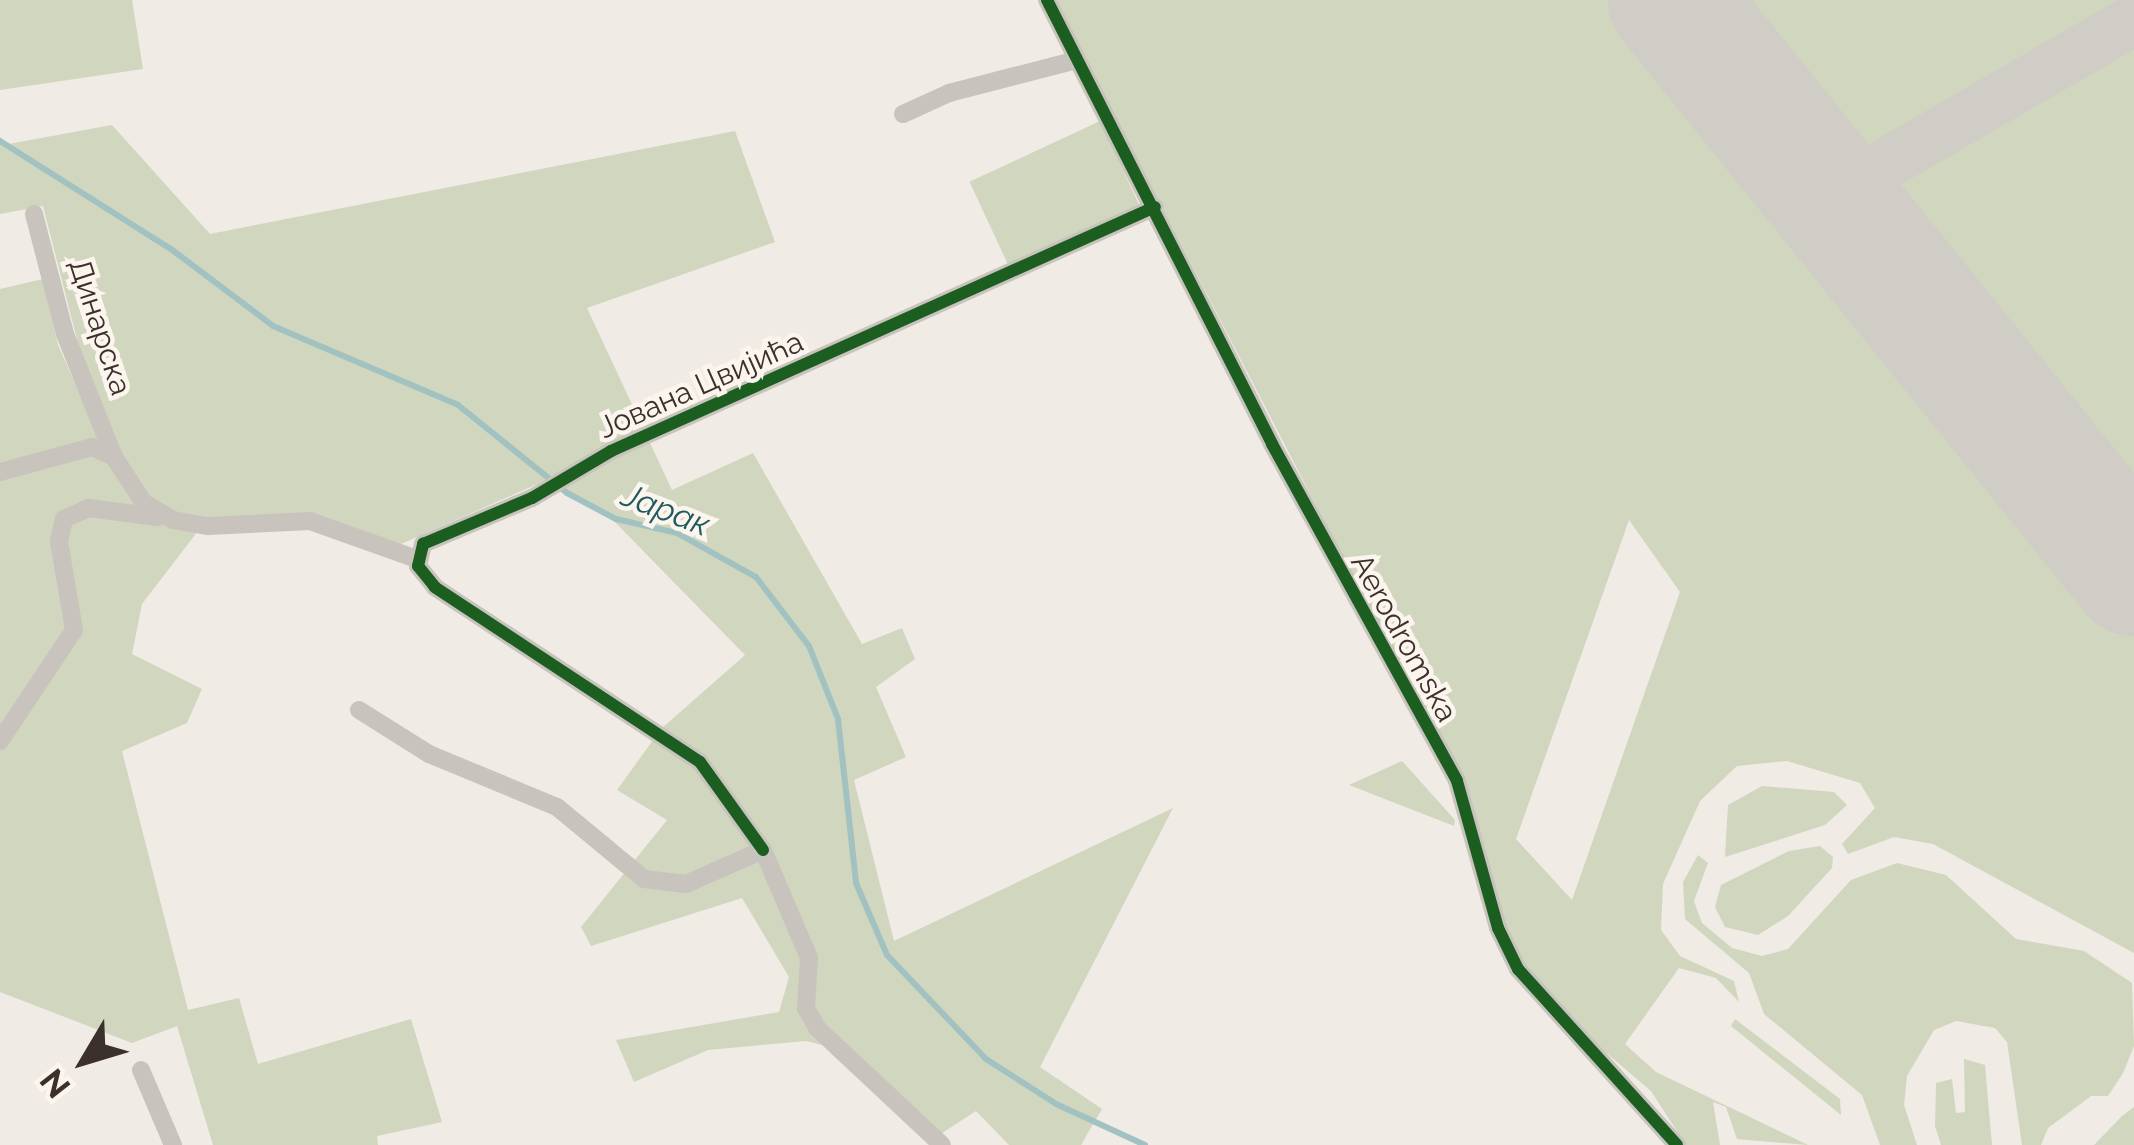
<!DOCTYPE html>
<html>
<head>
<meta charset="utf-8">
<style>
  body { margin:0 }
  #map { position:relative; width:2134px; height:1145px; overflow:hidden; background:#f0ebe5; font-family:Raleway,sans-serif }
  div>[style] { position:absolute }
  [style*='--x'] { left:calc(var(--x)*1px); top:calc(var(--y)*1px); width:calc(var(--w)*1px); rotate:calc(var(--a)*1deg) }
  .green>* { inset:0; background:#d1d6bf; transform-origin:0 0 }
  .stream>* { height:6px; margin:-3px; padding:0 3px; transform-origin:3px; border-radius:3px; background:#a1c2c1 }
  .taxiway>* { height:51px; margin:-25.5px; padding:0 25.5px; transform-origin:25.5px; border-radius:25.5px; background:#d0ccc6 }
  .runway>* { height:126px; margin:-63px; padding:0 63px; transform-origin:63px; border-radius:63px; background:#d0ccc6 }
  .minor>* { height:18px; margin:-9px; padding:0 9px; transform-origin:9px; border-radius:9px; background:#c9c3be }
  .cycleway>* { height:12px; margin:-6px; padding:0 6px; transform-origin:6px; border-radius:6px; background:#1b5e20 }
  span { translate:-50% -50%; white-space:nowrap; text-align:center; line-height:1.15; -webkit-text-stroke:9px #fbf5ee; paint-order:stroke }
  .street-label { font-size:30px; color:#3b302b }
  .water-label { font-size:33px; color:#1f5a5e; font-style:italic }
  .north { position:absolute; left:24px; top:1001px; width:120px; height:120px; -webkit-text-stroke:9px #fbf5ee; paint-order:stroke; rotate:232deg; font-size:33px; font-weight:700; line-height:48px; text-align:center; color:#3b302b }
  .north::after { content:''; display:block; margin:auto; width:42px; height:54px; background:#3b302b; clip-path:polygon(50% 0,100% 100%,50% 72%,0 100%) }
</style>
</head>
<body>
<div id="map">
  <div class="green">
    <i style="clip-path:polygon(0 0,132px 0,143px 69px,0 90px)"></i>
    <i style="clip-path:polygon(evenodd,1055px 0,2134px 0,2134px 953px,1933px 844px,1894px 837px,1848px 854px,1842px 844px,1875px 808px,1860px 783px,1787px 761px,1737px 766px,1700px 801px,1663px 884px,1661px 930px,1680px 956px,1734px 981px,1739px 1002px,1716px 978px,1679px 968px,1625px 1044px,1656px 1072px,1808px 1145px,1737px 1139px,1726px 1107px,1713px 1102px,1720px 1145px,1686px 1145px,1651px 1091px,1584px 1034px,1526px 966px,1506px 929px,1474px 811px,1055px 0,1629px 520px,1680px 592px,1572px 900px,1516px 839px,1629px 520px)"></i>
    <i style="left:1100px;top:121px;width:93px;height:144px;rotate:65deg"></i>
    <i style="clip-path:polygon(112px 125px,210px 234px,735px 131px,775px 242px,587px 308px,672px 490px,753px 453px,862px 644px,902px 628px,915px 659px,876px 687px,906px 757px,854px 780px,894px 941px,1173px 808px,1040px 1067px,1102px 1109px,1081px 1145px,1009px 1145px,976px 1111px,936px 1137px,834px 1048px,806px 1041px,708px 1050px,634px 1082px,616px 1040px,779px 1012px,789px 977px,742px 898px,591px 946px,581px 927px,667px 820px,617px 790px,661px 729px,745px 655px,607px 514px,542px 482px,401px 544px,304px 515px,209px 522px,156px 507px,126px 470px,82px 359px,43px 206px,0 214px,0 136px,3px 145px)"></i>
    <i style="clip-path:polygon(43px 279px,58px 345px,115px 474px,198px 531px,142px 604px,132px 654px,202px 689px,187px 723px,122px 751px,188px 1010px,239px 998px,258px 1064px,411px 1019px,442px 1122px,377px 1136px,378px 1145px,213px 1145px,177px 1026px,132px 1043px,0 992px,0 289px)"></i>
    <i style="clip-path:polygon(1402px 761px,1455px 820px,1454px 826px,1349px 785px)"></i>
    <i style="clip-path:polygon(1762px 786px,1834px 792px,1847px 805px,1825px 825px,1725px 857px,1728px 805px)"></i>
    <i style="clip-path:polygon(1820px 846px,1833px 857px,1832px 868px,1788px 916px,1758px 935px,1725px 927px,1715px 907px,1721px 885px,1789px 851px)"></i>
    <i style="clip-path:polygon(1698px 855px,1708px 863px,1694px 901px,1702px 923px,1732px 948px,1762px 956px,1788px 949px,1851px 880px,1897px 863px,1946px 875px,2016px 939px,2084px 951px,2132px 983px,2134px 1046px,2123px 1073px,2108px 1096px,2091px 1096px,2048px 1128px,2041px 1145px,2022px 1145px,2007px 1042px,1995px 1028px,1956px 1021px,1934px 1030px,1907px 1076px,1904px 1105px,1917px 1145px,1880px 1145px,1862px 1095px,1764px 1014px,1749px 973px,1685px 919px,1683px 882px)"></i>
    <i style="clip-path:polygon(1735px 1019px,1840px 1099px,1841px 1115px,1731px 1026px)"></i>
    <i style="clip-path:polygon(1964px 1059px,1985px 1065px,1992px 1145px,1941px 1145px,1935px 1126px,1936px 1083px,1952px 1079px,1956px 1113px,1965px 1112px)"></i>
    <i style="clip-path:polygon(2134px 1107px,2134px 1145px,2094px 1145px,2122px 1116px)"></i>
  </div>
  <div class="stream">
    <i style="--x:0;--y:141;--w:202;--a:32.3"></i>
    <i style="--x:171;--y:249;--w:128;--a:37"></i>
    <i style="--x:273;--y:326;--w:201;--a:23.1"></i>
    <i style="--x:458;--y:405;--w:140;--a:38.9"></i>
    <i style="--x:567;--y:493;--w:55;--a:28"></i>
    <i style="--x:616;--y:519;--w:63;--a:12.9"></i>
    <i style="--x:677;--y:533;--w:90;--a:29.1"></i>
    <i style="--x:756;--y:577;--w:87;--a:52.5"></i>
    <i style="--x:809;--y:646;--w:79;--a:68.3"></i>
    <i style="--x:838;--y:719;--w:165;--a:83.7"></i>
    <i style="--x:856;--y:883;--w:78;--a:66.7"></i>
    <i style="--x:887;--y:955;--w:144;--a:46.4"></i>
    <i style="--x:986;--y:1059;--w:83;--a:32.7"></i>
    <i style="--x:1056;--y:1104;--w:98;--a:24.7"></i>
  </div>
  <div class="taxiway">
    <i style="--x:1829;--y:196;--w:353;--a:-30.1"></i>
  </div>
  <div class="runway">
    <i style="--x:1671;--y:0;--w:737;--a:51.06"></i>
  </div>
  <div class="minor">
    <i style="--x:1047;--y:0;--w:498;--a:63.1"></i>
    <i style="--x:1272;--y:444;--w:384;--a:61.2"></i>
    <i style="--x:1457;--y:781;--w:153;--a:74.4"></i>
    <i style="--x:1498;--y:928;--w:46;--a:64"></i>
    <i style="--x:1518;--y:969;--w:237;--a:47.9"></i>
    <i style="--x:903;--y:114;--w:51;--a:-24.5"></i>
    <i style="--x:949;--y:93;--w:132;--a:-14.5"></i>
    <i style="--x:34;--y:214;--w:124;--a:75.5"></i>
    <i style="--x:65;--y:334;--w:132;--a:68.3"></i>
    <i style="--x:0;--y:472;--w:95;--a:-15.2"></i>
    <i style="--x:92;--y:447;--w:24;--a:24"></i>
    <i style="--x:114;--y:457;--w:55;--a:56.9"></i>
    <i style="--x:144;--y:503;--w:34;--a:30"></i>
    <i style="--x:173;--y:520;--w:36;--a:10"></i>
    <i style="--x:208;--y:526;--w:102;--a:-2.8"></i>
    <i style="--x:310;--y:521;--w:114;--a:19.6"></i>
    <i style="--x:359;--y:710;--w:83;--a:32.2"></i>
    <i style="--x:429;--y:754;--w:139;--a:22.5"></i>
    <i style="--x:557;--y:807;--w:113;--a:39.6"></i>
    <i style="--x:644;--y:879;--w:42;--a:6.8"></i>
    <i style="--x:686;--y:884;--w:84;--a:-23.8"></i>
    <i style="--x:763;--y:850;--w:117;--a:66.9"></i>
    <i style="--x:809;--y:958;--w:50;--a:93.4"></i>
    <i style="--x:806;--y:1008;--w:23;--a:61"></i>
    <i style="--x:817;--y:1028;--w:171;--a:43.1"></i>
    <i style="--x:0;--y:741;--w:133;--a:-56.3"></i>
    <i style="--x:74;--y:630;--w:90;--a:-99.6"></i>
    <i style="--x:59;--y:541;--w:23;--a:-77"></i>
    <i style="--x:64;--y:519;--w:27;--a:-24"></i>
    <i style="--x:89;--y:508;--w:69;--a:7.5"></i>
    <i style="--x:763;--y:850;--w:108;--a:-125.6"></i>
    <i style="--x:700;--y:762;--w:318;--a:-146.6"></i>
    <i style="--x:435;--y:587;--w:27;--a:-129"></i>
    <i style="--x:418;--y:566;--w:23;--a:-77"></i>
    <i style="--x:423;--y:544;--w:118;--a:-22.9"></i>
    <i style="--x:532;--y:498;--w:92;--a:-30.7"></i>
    <i style="--x:611;--y:451;--w:596;--a:-24.16"></i>
    <i style="--x:141;--y:1070;--w:82;--a:66.9"></i>
  </div>
  <div class="cycleway">
    <i style="--x:1047;--y:0;--w:498;--a:63.1"></i>
    <i style="--x:1272;--y:444;--w:384;--a:61.2"></i>
    <i style="--x:1457;--y:781;--w:153;--a:74.4"></i>
    <i style="--x:1498;--y:928;--w:46;--a:64"></i>
    <i style="--x:1518;--y:969;--w:237;--a:47.9"></i>
    <i style="--x:763;--y:850;--w:108;--a:-125.6"></i>
    <i style="--x:700;--y:762;--w:318;--a:-146.6"></i>
    <i style="--x:435;--y:587;--w:27;--a:-129"></i>
    <i style="--x:418;--y:566;--w:23;--a:-77"></i>
    <i style="--x:423;--y:544;--w:118;--a:-22.9"></i>
    <i style="--x:532;--y:498;--w:92;--a:-30.7"></i>
    <i style="--x:611;--y:451;--w:596;--a:-24.16"></i>
  </div>
  <div class="street-label">
    <span style="left:100px;top:327px;rotate:72deg">Динарска</span>
    <span style="left:701px;top:385px;rotate:-24deg">Јована Цвијића</span>
    <span style="left:1404px;top:638px;rotate:61deg">Aerodromska</span>
  </div>
  <div class="water-label">
    <span style="left:666px;top:510px;rotate:21deg">Јарак</span>
  </div>
  <div class="north">N</div>
</div>
</body>
</html>
